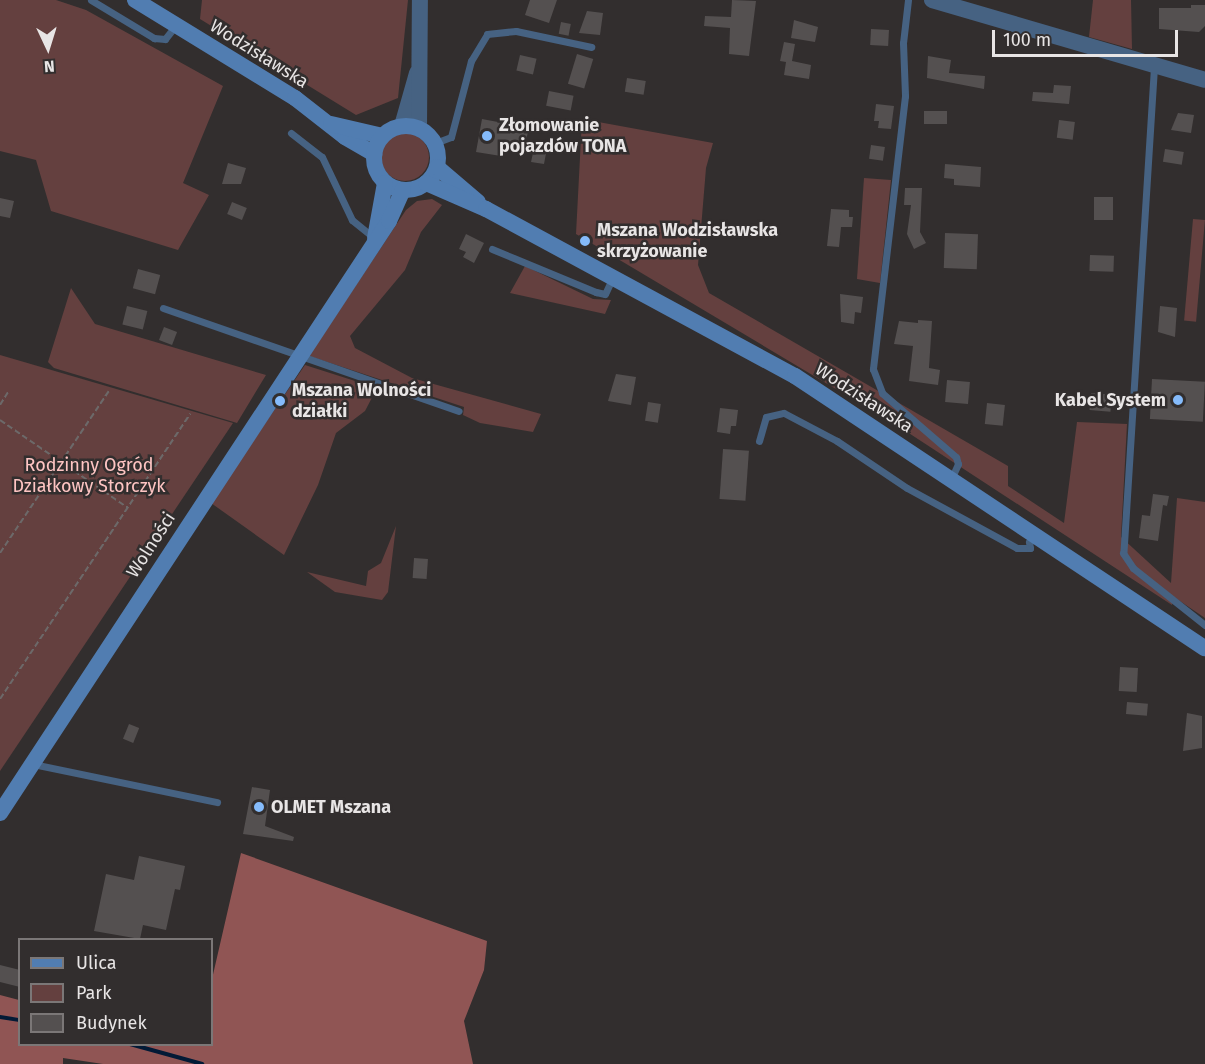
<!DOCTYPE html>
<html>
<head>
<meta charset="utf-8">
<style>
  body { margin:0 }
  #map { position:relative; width:1205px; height:1064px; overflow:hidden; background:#322e2e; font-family:"Fira Sans",sans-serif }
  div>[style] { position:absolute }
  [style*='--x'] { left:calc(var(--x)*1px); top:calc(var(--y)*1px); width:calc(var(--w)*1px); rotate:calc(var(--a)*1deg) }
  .green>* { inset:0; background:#64403f; transform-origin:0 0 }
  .round { border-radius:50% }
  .forest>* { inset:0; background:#905554 }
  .stream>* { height:4px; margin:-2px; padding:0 2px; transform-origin:2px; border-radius:2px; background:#021a36 }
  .building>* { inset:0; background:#545050; transform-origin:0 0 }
  .path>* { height:2px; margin-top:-1px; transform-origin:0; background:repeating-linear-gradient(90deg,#6c6969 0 6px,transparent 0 9px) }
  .service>* { height:7px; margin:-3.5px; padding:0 3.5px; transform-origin:3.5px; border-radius:3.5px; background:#466282 }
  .tertiary>* { height:16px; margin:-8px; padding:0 8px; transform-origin:8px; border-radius:8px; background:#466282 }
  .secondary>* { height:16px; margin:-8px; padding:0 8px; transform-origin:8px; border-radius:8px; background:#517db1 }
  .secondary>.ring { margin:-8px; padding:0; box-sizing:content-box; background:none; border:16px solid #517db1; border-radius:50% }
  .dots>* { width:16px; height:16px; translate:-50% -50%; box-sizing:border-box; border:3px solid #322e2e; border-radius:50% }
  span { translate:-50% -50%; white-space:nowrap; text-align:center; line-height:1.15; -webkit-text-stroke:5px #322e2e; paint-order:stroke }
  .street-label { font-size:18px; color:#e8e5e5 }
  .poi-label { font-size:18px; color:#e8e5e5; font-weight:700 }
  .left { translate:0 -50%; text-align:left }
  .right { translate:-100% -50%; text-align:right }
  .park-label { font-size:18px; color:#fec5c3 }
  .legend { position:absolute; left:18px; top:938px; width:195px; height:108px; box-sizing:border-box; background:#322e2e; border:2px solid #7b7777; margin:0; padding:8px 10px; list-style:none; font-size:18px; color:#e8e5e5 }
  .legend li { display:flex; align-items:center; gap:12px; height:30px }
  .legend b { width:30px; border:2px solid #7b7777 }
  .north { position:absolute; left:18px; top:18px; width:60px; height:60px; -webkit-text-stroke:4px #322e2e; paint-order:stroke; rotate:176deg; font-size:16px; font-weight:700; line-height:24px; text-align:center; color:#e8e5e5 }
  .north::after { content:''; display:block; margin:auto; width:21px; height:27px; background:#e8e5e5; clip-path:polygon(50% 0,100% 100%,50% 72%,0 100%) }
  .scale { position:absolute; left:992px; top:30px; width:186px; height:27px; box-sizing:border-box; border:3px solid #e8e5e5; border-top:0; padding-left:8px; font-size:18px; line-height:21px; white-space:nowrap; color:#e8e5e5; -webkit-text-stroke:4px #322e2e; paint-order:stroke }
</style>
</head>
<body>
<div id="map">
  <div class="green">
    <i style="clip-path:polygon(0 0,56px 0,86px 10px,223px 86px,183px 183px,209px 195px,178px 250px,51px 211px,36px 160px,0 151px)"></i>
    <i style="clip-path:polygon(202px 0,408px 0,398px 98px,356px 115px,200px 19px)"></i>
    <i style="clip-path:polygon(1093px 0,1131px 0,1132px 49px,1089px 37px)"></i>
    <i style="clip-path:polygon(582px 119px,713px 143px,706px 168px,698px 265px,709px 293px,1008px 466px,1008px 486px,1064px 523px,1077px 422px,1127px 424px,1121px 537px,1171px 583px,1177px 498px,1205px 502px,1205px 618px,1174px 597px,1172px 605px,898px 426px,576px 234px)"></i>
    <i class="round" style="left:381px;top:133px;width:48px;height:48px"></i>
    <i style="clip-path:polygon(864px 178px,891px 180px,880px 283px,857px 279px)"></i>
    <i style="clip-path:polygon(432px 199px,442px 205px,421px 232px,405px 270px,350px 336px,355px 348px,412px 378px,541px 414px,533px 432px,480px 423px,463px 415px,464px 407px,309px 356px,406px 210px,417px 201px)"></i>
    <i style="left:1193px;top:219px;width:12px;height:102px;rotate:5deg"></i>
    <i style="clip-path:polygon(525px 266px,593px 299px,611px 300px,605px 314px,510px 293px)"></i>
    <i style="clip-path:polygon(71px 288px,95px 324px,266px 375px,237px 423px,54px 368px,48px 362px)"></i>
    <i style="clip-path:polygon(0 355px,233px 423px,0 771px)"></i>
    <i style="clip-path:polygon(305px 365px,377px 388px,365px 411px,336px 433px,318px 485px,284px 555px,211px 503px)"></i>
    <i style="clip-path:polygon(396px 526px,388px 592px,382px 600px,335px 592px,307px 572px,366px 586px,368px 571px,381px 563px)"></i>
  </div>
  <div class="forest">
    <i style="clip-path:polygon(241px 853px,487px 941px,484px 970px,464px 1021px,473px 1064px,103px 1064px,63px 1058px,63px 1064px,0 1064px,0 995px,19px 1000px,20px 1044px,212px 1044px,212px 979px)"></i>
  </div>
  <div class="stream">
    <i style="--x:0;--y:1017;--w:20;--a:9"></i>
    <i style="--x:130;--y:1044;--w:75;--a:15.5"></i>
  </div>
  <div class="building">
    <i style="clip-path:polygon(530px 0,557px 0,549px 23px,525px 15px)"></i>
    <i style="clip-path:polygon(732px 0,756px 1px,749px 56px,729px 54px,730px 28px,704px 26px,705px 16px,731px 17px)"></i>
    <i style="clip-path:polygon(1191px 5px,1205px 5px,1205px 26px,1199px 32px,1159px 29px,1159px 8px,1191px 8px)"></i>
    <i style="clip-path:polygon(587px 11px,603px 13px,600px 35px,579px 33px)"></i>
    <i style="clip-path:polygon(794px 20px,818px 27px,815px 42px,791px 38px)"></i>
    <i style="left:561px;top:22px;width:10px;height:12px;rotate:11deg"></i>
    <i style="left:871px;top:29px;width:18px;height:16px;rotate:3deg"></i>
    <i style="clip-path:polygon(784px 42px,795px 44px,792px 61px,811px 65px,809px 79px,784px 75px,786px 62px,780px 61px)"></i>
    <i style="left:577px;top:54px;width:17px;height:31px;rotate:17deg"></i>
    <i style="left:520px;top:55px;width:17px;height:16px;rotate:13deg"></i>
    <i style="clip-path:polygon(928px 56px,951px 60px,949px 73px,985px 76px,984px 89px,927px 78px)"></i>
    <i style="left:627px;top:78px;width:19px;height:14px;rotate:9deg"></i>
    <i style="clip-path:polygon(1054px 85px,1071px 86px,1069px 104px,1032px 101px,1033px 92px,1053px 93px)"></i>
    <i style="left:549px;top:91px;width:25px;height:15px;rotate:11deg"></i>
    <i style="clip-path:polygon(876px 104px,894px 106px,891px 129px,878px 128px,879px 121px,874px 121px)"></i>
    <i style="left:924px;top:111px;width:23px;height:13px"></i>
    <i style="clip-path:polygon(1178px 113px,1194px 115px,1191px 133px,1171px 130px)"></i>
    <i style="clip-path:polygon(482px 119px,529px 128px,526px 140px,548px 143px,544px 164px,531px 162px,533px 153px,503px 148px,501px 156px,476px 152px)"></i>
    <i style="left:1059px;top:120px;width:16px;height:18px;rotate:7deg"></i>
    <i style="left:871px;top:145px;width:14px;height:14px;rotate:8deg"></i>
    <i style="left:1165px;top:149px;width:19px;height:13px;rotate:9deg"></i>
    <i style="clip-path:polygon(228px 163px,246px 168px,241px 184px,222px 184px)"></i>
    <i style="clip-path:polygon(945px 164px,981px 167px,980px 187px,954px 185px,954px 179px,944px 178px)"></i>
    <i style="clip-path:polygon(905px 188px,922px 188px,920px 232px,926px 243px,914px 249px,907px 234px,911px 205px,904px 205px)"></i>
    <i style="left:1094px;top:197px;width:19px;height:23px"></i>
    <i style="clip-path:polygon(0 198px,14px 201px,10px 218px,0 216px)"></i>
    <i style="left:232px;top:202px;width:16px;height:13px;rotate:22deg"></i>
    <i style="clip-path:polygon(831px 209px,849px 210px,849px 217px,853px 217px,852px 227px,841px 227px,839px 247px,827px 246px)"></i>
    <i style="left:945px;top:233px;width:33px;height:35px;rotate:2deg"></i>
    <i style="clip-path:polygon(466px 234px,484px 243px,474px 263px,463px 257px,466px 252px,459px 249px)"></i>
    <i style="left:1090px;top:255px;width:24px;height:16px;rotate:2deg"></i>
    <i style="left:138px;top:269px;width:23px;height:20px;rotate:15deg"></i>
    <i style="clip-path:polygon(840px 294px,863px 297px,861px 313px,855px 312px,854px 324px,841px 322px)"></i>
    <i style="left:127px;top:306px;width:21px;height:19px;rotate:14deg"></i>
    <i style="clip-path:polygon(1160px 306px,1177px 308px,1175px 337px,1158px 332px)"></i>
    <i style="clip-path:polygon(918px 320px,932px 321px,929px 368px,940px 370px,938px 385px,909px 381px,913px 346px,894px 344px,899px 321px,918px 323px)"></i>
    <i style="left:164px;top:327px;width:14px;height:14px;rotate:21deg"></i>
    <i style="clip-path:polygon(616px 374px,636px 377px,631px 405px,608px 401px)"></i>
    <i style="left:1152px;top:379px;width:53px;height:40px;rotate:3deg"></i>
    <i style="left:947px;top:380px;width:23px;height:22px;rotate:5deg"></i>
    <i style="left:1091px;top:393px;width:21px;height:17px;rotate:5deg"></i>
    <i style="left:648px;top:402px;width:13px;height:19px;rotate:9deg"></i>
    <i style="left:987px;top:403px;width:18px;height:21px;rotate:6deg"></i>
    <i style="clip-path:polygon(720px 408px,738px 410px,736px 426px,731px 426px,730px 434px,717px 432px)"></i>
    <i style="left:723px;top:449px;width:26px;height:50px;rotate:4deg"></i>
    <i style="clip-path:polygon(1153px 494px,1169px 496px,1167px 506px,1163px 505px,1158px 541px,1139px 538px,1142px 515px,1150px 516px)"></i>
    <i style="left:414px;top:558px;width:14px;height:20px;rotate:4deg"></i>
    <i style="left:1120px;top:667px;width:18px;height:24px;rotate:3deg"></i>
    <i style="left:1127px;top:702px;width:21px;height:12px;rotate:5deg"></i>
    <i style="clip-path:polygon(1187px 713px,1202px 716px,1202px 748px,1183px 751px)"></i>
    <i style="left:129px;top:724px;width:11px;height:16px;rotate:22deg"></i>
    <i style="clip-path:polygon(252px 787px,270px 790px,265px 826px,294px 837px,293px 841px,243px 834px)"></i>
    <i style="clip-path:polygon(139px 856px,185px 866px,180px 890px,175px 889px,166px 930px,143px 925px,140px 939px,94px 931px,106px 874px,134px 880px)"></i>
    <i style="clip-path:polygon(0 965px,20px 970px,20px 987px,0 982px)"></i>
  </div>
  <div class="path">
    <i style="--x:0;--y:405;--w:15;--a:-58"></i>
    <i style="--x:0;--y:420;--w:155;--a:34.5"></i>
    <i style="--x:0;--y:553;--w:195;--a:-56.1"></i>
    <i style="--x:0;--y:699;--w:343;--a:-56.3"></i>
  </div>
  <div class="service">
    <i style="--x:91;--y:0;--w:74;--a:31.1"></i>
    <i style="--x:154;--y:38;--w:11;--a:5"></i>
    <i style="--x:165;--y:39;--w:18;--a:-52"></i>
    <i style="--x:908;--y:0;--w:43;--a:96.6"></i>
    <i style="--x:903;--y:43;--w:53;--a:87.8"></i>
    <i style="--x:905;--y:96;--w:275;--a:96.7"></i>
    <i style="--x:873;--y:369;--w:26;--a:69"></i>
    <i style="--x:882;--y:393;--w:98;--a:40.9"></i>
    <i style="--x:956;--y:457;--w:7;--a:74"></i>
    <i style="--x:958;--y:464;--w:17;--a:115"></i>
    <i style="--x:1154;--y:67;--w:487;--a:93.6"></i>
    <i style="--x:1123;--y:553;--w:18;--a:56"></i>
    <i style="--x:1133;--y:568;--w:92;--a:38.4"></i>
    <i style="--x:291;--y:133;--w:39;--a:38"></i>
    <i style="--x:322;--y:157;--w:70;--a:64.5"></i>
    <i style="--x:352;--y:220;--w:28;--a:39"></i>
    <i style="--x:435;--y:143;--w:17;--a:-21"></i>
    <i style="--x:451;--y:137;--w:79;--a:-75.3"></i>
    <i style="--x:471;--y:61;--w:31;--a:-59"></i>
    <i style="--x:487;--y:34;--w:29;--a:-6"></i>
    <i style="--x:516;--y:31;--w:77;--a:12"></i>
    <i style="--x:492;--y:249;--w:113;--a:22.5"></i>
    <i style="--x:596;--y:292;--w:9;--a:13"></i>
    <i style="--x:605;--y:294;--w:19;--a:-65"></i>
    <i style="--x:163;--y:308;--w:313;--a:19.2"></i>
    <i style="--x:759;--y:441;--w:25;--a:-74"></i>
    <i style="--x:766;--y:417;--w:18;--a:-13"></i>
    <i style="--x:784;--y:413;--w:60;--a:27.8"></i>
    <i style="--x:837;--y:441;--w:84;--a:33.9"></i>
    <i style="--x:907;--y:488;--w:125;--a:28.6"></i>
    <i style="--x:1017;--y:548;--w:13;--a:0"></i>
    <i style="--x:1030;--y:548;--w:6;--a:-99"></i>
    <i style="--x:1029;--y:542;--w:8;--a:-30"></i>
    <i style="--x:33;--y:764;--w:188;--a:11.7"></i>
  </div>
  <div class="tertiary">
    <i style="--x:932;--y:0;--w:284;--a:16.3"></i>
    <i style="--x:402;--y:126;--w:55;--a:-74.2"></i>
    <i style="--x:419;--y:129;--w:129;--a:-89.6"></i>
  </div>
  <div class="secondary">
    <i style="--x:135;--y:0;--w:188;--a:31.5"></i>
    <i style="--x:295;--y:98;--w:63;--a:38"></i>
    <i style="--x:345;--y:137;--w:34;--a:30"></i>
    <i style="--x:331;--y:124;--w:52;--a:13.2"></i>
    <i class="ring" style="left:374px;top:126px;width:48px;height:48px"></i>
    <i style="--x:437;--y:167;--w:54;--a:40.5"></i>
    <i style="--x:426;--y:183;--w:65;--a:23.4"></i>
    <i style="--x:486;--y:209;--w:351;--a:28.4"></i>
    <i style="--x:795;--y:376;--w:492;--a:33.6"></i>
    <i style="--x:375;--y:238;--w:56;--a:-79.7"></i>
    <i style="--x:0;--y:813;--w:708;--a:-56.69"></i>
    <i style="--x:389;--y:221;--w:34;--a:-66"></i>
  </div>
  <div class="dots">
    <i style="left:487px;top:136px;background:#85bbfb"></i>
    <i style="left:585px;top:241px;background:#85bbfb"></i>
    <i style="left:1178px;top:400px;background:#85bbfb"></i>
    <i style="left:280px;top:401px;background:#85bbfb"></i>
    <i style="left:259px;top:807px;background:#85bbfb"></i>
  </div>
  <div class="street-label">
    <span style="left:259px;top:54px;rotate:32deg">Wodzisławska</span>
    <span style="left:864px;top:398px;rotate:33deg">Wodzisławska</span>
    <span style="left:151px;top:545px;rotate:-57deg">Wolności</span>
  </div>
  <div class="poi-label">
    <span class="left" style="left:499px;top:136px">Złomowanie<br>pojazdów TONA</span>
    <span class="left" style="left:597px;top:241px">Mszana Wodzisławska<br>skrzyżowanie</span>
    <span class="left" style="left:292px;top:401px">Mszana Wolności<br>działki</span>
    <span class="right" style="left:1166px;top:400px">Kabel System</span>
    <span class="left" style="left:271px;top:807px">OLMET Mszana</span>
  </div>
  <div class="park-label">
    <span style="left:89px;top:476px">Rodzinny Ogród<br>Działkowy Storczyk</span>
  </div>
  <ul class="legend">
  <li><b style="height:8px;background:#517db1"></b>Ulica</li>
  <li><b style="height:16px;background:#64403f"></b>Park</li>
  <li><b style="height:16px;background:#545050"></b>Budynek</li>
  </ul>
  <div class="north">N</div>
  <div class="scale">100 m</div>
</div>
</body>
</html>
